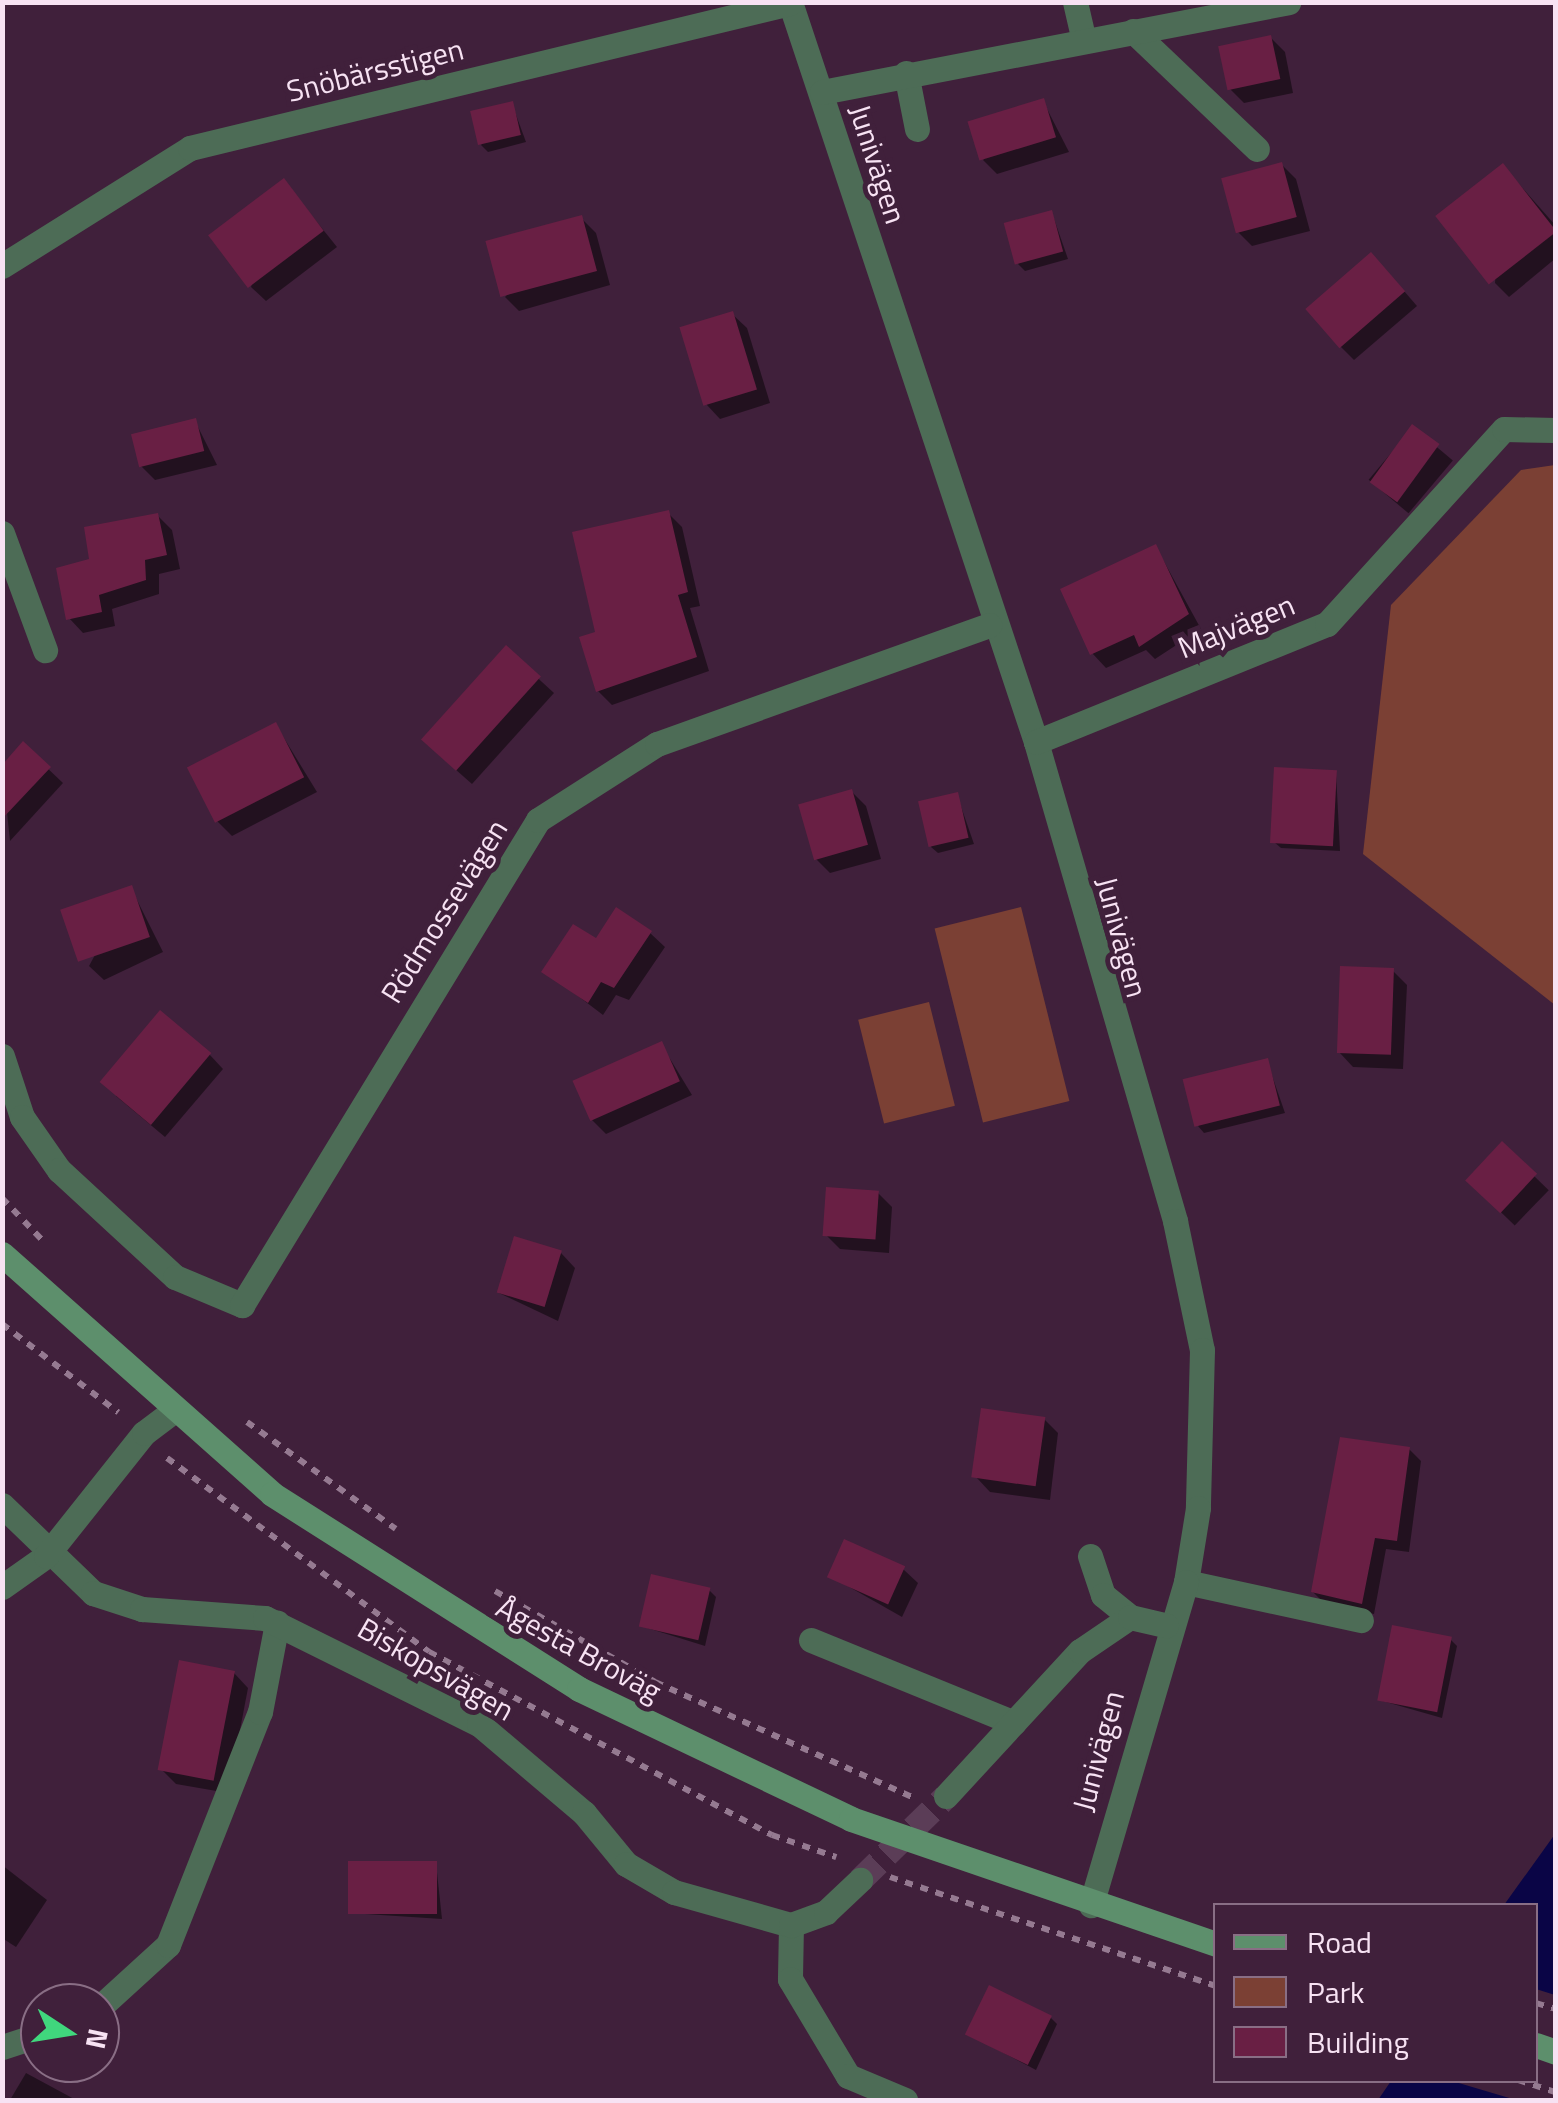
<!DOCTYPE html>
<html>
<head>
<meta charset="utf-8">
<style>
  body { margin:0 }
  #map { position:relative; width:1558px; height:2103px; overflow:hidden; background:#40203b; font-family:"Titillium Web",sans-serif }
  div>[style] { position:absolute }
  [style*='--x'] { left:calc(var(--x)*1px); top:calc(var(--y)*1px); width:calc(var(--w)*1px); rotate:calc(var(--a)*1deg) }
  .green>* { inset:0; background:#7b4034; transform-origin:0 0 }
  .water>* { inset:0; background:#0a0546 }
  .pier>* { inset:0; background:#40203b }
  .shadow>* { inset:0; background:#0007; transform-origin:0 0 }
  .building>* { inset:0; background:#691f44; transform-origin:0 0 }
  .street-tunnel>* { height:25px; margin-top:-12.5px; transform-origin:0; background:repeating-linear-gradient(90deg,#5b3d57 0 25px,transparent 0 37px) }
  .path>* { height:6px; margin-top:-3px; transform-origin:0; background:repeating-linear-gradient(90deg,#957a91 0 8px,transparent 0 16px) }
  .lane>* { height:25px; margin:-12.5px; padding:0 12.5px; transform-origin:12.5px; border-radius:12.5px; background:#4d6c56 }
  .street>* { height:25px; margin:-12.5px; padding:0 12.5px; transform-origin:12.5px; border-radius:12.5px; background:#4d6c56 }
  .secondary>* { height:25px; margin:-12.5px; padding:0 12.5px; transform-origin:12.5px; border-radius:12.5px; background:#5d8f6c }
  span { translate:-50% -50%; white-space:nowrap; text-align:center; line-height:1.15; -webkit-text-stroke:10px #40203b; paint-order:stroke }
  .street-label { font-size:30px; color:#f7e2f3 }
  .frame { position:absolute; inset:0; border:5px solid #f7e2f3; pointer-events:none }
  .legend { position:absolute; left:1213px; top:1903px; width:325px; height:180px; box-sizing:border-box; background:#40203b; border:2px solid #896e85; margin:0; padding:12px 18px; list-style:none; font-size:30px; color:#f7e2f3 }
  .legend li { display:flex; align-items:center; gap:20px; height:50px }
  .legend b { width:50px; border:2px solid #896e85 }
  .north { position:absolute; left:20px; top:1983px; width:100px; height:100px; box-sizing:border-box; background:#40203b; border:2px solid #896e85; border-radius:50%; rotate:102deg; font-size:28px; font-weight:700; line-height:40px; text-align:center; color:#f7e2f3 }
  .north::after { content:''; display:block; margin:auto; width:35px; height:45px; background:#40d77d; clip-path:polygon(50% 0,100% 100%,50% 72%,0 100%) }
</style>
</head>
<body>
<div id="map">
  <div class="green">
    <i style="clip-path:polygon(1555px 465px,1556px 465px,1555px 1005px,1363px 854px,1391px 605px,1521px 470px)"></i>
    <i style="left:1021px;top:907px;width:200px;height:89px;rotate:76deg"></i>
    <i style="left:929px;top:1002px;width:107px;height:73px;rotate:76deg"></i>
  </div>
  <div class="water">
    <i style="clip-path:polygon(1555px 1834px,1555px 2100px,1378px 2100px,1391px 2081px,1536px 2080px,1536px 1906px,1504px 1905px)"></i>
  </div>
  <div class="pier">
    <i style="clip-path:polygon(1536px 1989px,1555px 1995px,1555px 2100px,1516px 2100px,1452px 2081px,1536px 2080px)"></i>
  </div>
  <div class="shadow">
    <i style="clip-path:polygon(1270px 37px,1285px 52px,1293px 93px,1244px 103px,1230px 89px)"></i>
    <i style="clip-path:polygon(1043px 101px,1069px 152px,997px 174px,983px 160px)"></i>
    <i style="clip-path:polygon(512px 104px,526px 142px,488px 152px,481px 145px)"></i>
    <i style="clip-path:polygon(1281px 164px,1296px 179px,1310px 231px,1252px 246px,1238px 232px)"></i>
    <i style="clip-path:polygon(1503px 166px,1556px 226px,1556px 258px,1509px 297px,1495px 283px)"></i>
    <i style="clip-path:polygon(284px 181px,337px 247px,266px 301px,251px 287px)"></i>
    <i style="clip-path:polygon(1052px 213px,1068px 259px,1025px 271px,1018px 264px)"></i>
    <i style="clip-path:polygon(581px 218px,596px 233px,610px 285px,519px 311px,505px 297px)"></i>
    <i style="clip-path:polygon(1385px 269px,1417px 306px,1354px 360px,1340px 346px)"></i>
    <i style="clip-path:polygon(732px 314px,747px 328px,770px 403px,720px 419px,706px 404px)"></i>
    <i style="clip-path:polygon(195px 421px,217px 465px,155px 480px,141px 466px)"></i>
    <i style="left:1413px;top:427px;width:52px;height:69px;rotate:40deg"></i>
    <i style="clip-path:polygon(668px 513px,682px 527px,700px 606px,690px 608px,709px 671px,612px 705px,598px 691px,598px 633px)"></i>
    <i style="clip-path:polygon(157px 515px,172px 530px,180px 569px,159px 574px,159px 594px,112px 609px,115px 626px,83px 633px,69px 618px,92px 560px)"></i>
    <i style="clip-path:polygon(1156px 547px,1201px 629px,1155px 659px,1146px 650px,1106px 668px,1092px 653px)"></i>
    <i style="clip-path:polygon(506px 649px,554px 693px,472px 784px,438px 754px)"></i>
    <i style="clip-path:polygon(276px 725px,317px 792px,232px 836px,217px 821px)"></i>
    <i style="clip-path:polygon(23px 745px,63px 783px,10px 841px,2px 765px)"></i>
    <i style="clip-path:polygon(1336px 772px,1340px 851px,1281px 848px,1274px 842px)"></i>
    <i style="clip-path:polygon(852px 792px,866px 806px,881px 859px,830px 873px,816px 859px)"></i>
    <i style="clip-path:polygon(957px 795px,974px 844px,938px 853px,931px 847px)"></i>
    <i style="clip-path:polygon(131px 888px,163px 952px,104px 980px,89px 966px)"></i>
    <i style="clip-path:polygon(650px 933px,665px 947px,629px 1000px,616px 995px,603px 1015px,545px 971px,596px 941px)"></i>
    <i style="clip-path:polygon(1393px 971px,1407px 985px,1403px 1069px,1353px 1067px,1339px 1052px)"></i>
    <i style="clip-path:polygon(661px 1044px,692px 1095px,606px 1134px,592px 1120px)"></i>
    <i style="clip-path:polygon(209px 1054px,223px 1069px,165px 1137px,116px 1096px)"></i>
    <i style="clip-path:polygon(1267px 1061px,1285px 1113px,1204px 1133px,1198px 1126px)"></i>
    <i style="left:1502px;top:1145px;width:65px;height:49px;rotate:44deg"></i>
    <i style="clip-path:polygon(878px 1193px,892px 1207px,889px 1253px,840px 1249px,826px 1235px)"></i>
    <i style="clip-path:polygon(561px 1253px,575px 1268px,558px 1321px,499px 1293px)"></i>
    <i style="clip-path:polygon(1044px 1419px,1058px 1433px,1050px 1500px,990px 1492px,976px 1477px)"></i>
    <i style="clip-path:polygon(1409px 1449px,1421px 1461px,1409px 1552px,1386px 1549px,1374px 1614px,1325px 1604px,1313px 1592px)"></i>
    <i style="clip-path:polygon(903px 1569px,918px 1583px,902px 1617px,830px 1576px)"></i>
    <i style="clip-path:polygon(709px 1590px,716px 1597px,705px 1646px,641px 1626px)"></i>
    <i style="clip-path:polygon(1451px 1640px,1457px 1646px,1442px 1718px,1379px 1700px)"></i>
    <i style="clip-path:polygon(234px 1673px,248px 1688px,228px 1793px,176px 1784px,161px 1769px)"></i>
    <i style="clip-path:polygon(436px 1863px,442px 1919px,350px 1913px)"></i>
    <i style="clip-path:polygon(2px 1865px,47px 1900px,16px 1947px,2px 1938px)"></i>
    <i style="clip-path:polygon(1051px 2018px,1057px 2024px,1036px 2070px,968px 2034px)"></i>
    <i style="clip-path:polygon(26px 2073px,76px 2100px,10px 2100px)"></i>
  </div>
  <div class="building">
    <i style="left:1271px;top:35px;width:45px;height:54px;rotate:78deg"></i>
    <i style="left:1044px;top:98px;width:41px;height:80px;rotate:73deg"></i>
    <i style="left:513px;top:101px;width:35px;height:44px;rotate:77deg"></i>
    <i style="left:1282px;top:162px;width:57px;height:63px;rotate:75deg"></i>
    <i style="left:1503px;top:163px;width:87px;height:86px;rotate:52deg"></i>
    <i style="left:284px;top:178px;width:66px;height:95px;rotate:53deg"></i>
    <i style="left:1052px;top:210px;width:43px;height:50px;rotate:75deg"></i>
    <i style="left:582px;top:215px;width:58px;height:100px;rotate:75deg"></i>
    <i style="left:1371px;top:252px;width:52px;height:87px;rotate:49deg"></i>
    <i style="left:733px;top:311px;width:82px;height:56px;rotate:73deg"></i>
    <i style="left:196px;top:418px;width:34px;height:67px;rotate:76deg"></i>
    <i style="left:1412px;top:424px;width:34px;height:72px;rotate:36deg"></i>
    <i style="clip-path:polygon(669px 510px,688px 592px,678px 595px,697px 657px,596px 692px,579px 637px,595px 632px,572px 532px)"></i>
    <i style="clip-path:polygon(158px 513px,167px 555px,145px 560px,146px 580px,99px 595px,102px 612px,66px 620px,56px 568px,89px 559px,84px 527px)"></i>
    <i style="clip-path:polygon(1156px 544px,1189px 614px,1139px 647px,1134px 635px,1090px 655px,1060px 589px)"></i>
    <i style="left:506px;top:645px;width:47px;height:127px;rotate:42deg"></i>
    <i style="left:276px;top:722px;width:62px;height:100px;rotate:63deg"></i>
    <i style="clip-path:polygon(23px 741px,51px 767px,2px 819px,2px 765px)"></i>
    <i style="left:1274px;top:767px;width:63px;height:76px;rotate:3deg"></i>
    <i style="left:852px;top:789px;width:58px;height:56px;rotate:74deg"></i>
    <i style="left:958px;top:792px;width:47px;height:41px;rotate:77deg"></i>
    <i style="left:132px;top:885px;width:55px;height:76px;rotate:71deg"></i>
    <i style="clip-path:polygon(616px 907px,652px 931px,614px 988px,601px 982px,588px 1003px,541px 972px,573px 924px,596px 938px)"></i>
    <i style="left:1340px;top:966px;width:54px;height:87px;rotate:2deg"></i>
    <i style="left:160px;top:1010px;width:67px;height:94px;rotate:40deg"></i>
    <i style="left:662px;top:1041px;width:44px;height:98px;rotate:66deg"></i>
    <i style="left:1268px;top:1058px;width:49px;height:88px;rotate:76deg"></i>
    <i style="left:1502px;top:1141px;width:48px;height:54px;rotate:43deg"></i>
    <i style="left:826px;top:1187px;width:53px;height:49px;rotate:4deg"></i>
    <i style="left:514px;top:1236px;width:50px;height:59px;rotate:17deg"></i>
    <i style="left:981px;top:1408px;width:65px;height:70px;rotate:8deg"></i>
    <i style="clip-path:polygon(1340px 1437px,1410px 1447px,1397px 1541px,1375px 1538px,1362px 1604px,1311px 1592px)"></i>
    <i style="left:844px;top:1539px;width:67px;height:42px;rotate:24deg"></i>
    <i style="left:651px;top:1574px;width:61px;height:54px;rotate:13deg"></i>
    <i style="left:1392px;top:1625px;width:61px;height:77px;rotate:11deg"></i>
    <i style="left:179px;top:1660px;width:57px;height:112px;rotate:11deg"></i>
    <i style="left:348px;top:1861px;width:89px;height:53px"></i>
    <i style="left:989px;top:1985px;width:70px;height:55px;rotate:26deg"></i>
  </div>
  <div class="street-tunnel">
    <i style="--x:860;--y:1880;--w:120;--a:-44.3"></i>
  </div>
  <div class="path">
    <i style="--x:2;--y:1198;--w:61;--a:46.3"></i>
    <i style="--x:2;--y:1324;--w:146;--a:37.2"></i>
    <i style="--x:247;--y:1422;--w:183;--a:35.7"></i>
    <i style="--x:167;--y:1458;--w:326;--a:36.5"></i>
    <i style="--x:429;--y:1652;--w:389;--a:28.1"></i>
    <i style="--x:772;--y:1835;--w:68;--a:19"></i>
    <i style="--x:495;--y:1591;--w:184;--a:29.6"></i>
    <i style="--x:655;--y:1682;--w:284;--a:24.1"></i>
    <i style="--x:890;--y:1877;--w:344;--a:18.5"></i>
    <i style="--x:1536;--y:2003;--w:21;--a:17"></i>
    <i style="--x:1518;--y:2080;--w:40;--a:18"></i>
  </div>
  <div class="lane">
    <i style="--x:1075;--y:2;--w:39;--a:77"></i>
    <i style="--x:1133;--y:31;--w:171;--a:43.6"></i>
    <i style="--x:906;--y:73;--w:57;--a:78.9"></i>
    <i style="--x:2;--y:1056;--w:64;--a:71.8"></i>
    <i style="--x:22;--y:1117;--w:65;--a:55.1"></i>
    <i style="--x:59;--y:1170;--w:158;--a:42.7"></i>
    <i style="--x:175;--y:1277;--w:73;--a:22.7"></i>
    <i style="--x:1090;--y:1556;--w:41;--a:71.6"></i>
    <i style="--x:1103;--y:1595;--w:35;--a:39"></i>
    <i style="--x:1186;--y:1582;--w:179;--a:12.3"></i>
    <i style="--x:811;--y:1640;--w:219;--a:22.2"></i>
    <i style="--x:791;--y:1925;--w:54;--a:91.1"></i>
    <i style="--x:790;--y:1979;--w:113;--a:59.1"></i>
    <i style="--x:848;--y:2076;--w:62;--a:22.8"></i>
    <i style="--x:100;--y:2007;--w:92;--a:-42.4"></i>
    <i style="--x:168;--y:1945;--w:251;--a:-68.5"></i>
    <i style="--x:260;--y:1712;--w:91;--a:-79.2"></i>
    <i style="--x:2;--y:2047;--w:40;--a:-18"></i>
  </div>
  <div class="street">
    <i style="--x:790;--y:2;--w:780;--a:71.61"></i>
    <i style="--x:1036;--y:742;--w:499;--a:73.8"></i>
    <i style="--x:1175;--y:1221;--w:132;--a:78.2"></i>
    <i style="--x:1202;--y:1350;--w:158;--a:91.5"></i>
    <i style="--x:1198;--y:1508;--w:75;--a:99.2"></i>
    <i style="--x:1186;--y:1582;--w:337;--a:106.4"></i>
    <i style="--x:822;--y:92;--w:475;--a:-10.9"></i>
    <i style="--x:2;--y:266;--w:222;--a:-32.1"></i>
    <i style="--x:190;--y:148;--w:617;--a:-13.59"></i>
    <i style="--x:2;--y:533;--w:125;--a:69.8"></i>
    <i style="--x:1036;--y:742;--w:314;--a:-22.1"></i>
    <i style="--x:1327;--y:624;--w:263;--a:-47.8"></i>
    <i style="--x:1504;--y:429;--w:52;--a:1.1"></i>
    <i style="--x:242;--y:1305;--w:568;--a:-58.6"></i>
    <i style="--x:538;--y:820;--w:141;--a:-32.6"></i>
    <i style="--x:657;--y:744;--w:353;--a:-19.7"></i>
    <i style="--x:2;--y:1505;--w:127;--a:44"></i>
    <i style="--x:93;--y:1593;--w:52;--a:18.1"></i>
    <i style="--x:142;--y:1609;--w:123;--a:4.2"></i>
    <i style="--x:265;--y:1618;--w:239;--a:26.4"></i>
    <i style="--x:479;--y:1724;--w:138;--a:40.3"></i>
    <i style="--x:584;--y:1813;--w:66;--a:50.5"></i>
    <i style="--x:626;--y:1864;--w:56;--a:30.3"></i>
    <i style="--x:674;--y:1892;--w:122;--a:15.8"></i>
    <i style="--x:791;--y:1925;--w:37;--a:-20"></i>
    <i style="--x:826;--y:1912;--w:47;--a:-43.3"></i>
    <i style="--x:2;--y:1587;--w:54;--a:-35.2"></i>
    <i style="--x:46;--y:1556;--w:157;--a:-51.5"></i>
    <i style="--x:144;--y:1433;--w:39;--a:-37"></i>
    <i style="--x:946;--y:1796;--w:197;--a:-47.3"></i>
    <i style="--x:1080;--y:1651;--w:60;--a:-34.2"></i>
    <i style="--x:1130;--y:1617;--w:37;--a:13"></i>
  </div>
  <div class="secondary">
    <i style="--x:2;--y:1254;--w:361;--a:41.6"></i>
    <i style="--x:272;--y:1494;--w:364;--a:32.4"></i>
    <i style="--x:579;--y:1689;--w:301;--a:25.5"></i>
    <i style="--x:851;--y:1819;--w:386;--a:18.9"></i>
    <i style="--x:1536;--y:2045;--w:21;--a:19"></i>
  </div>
  <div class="street-label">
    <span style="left:375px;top:70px;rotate:-14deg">Snöbärsstigen</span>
    <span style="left:878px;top:164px;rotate:72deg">Junivägen</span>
    <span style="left:1236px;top:626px;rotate:-22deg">Majvägen</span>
    <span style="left:444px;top:911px;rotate:-58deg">Rödmossevägen</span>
    <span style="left:1122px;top:937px;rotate:75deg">Junivägen</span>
    <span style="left:579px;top:1649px;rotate:29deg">Ågesta Broväg</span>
    <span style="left:436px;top:1669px;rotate:30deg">Biskopsvägen</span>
    <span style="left:1098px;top:1751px;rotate:-75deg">Junivägen</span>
  </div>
  <div class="frame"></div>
  <ul class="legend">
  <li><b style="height:12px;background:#5d8f6c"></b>Road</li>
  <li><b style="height:28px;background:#7b4034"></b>Park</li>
  <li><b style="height:28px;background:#691f44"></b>Building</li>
  </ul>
  <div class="north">N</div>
</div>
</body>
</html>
